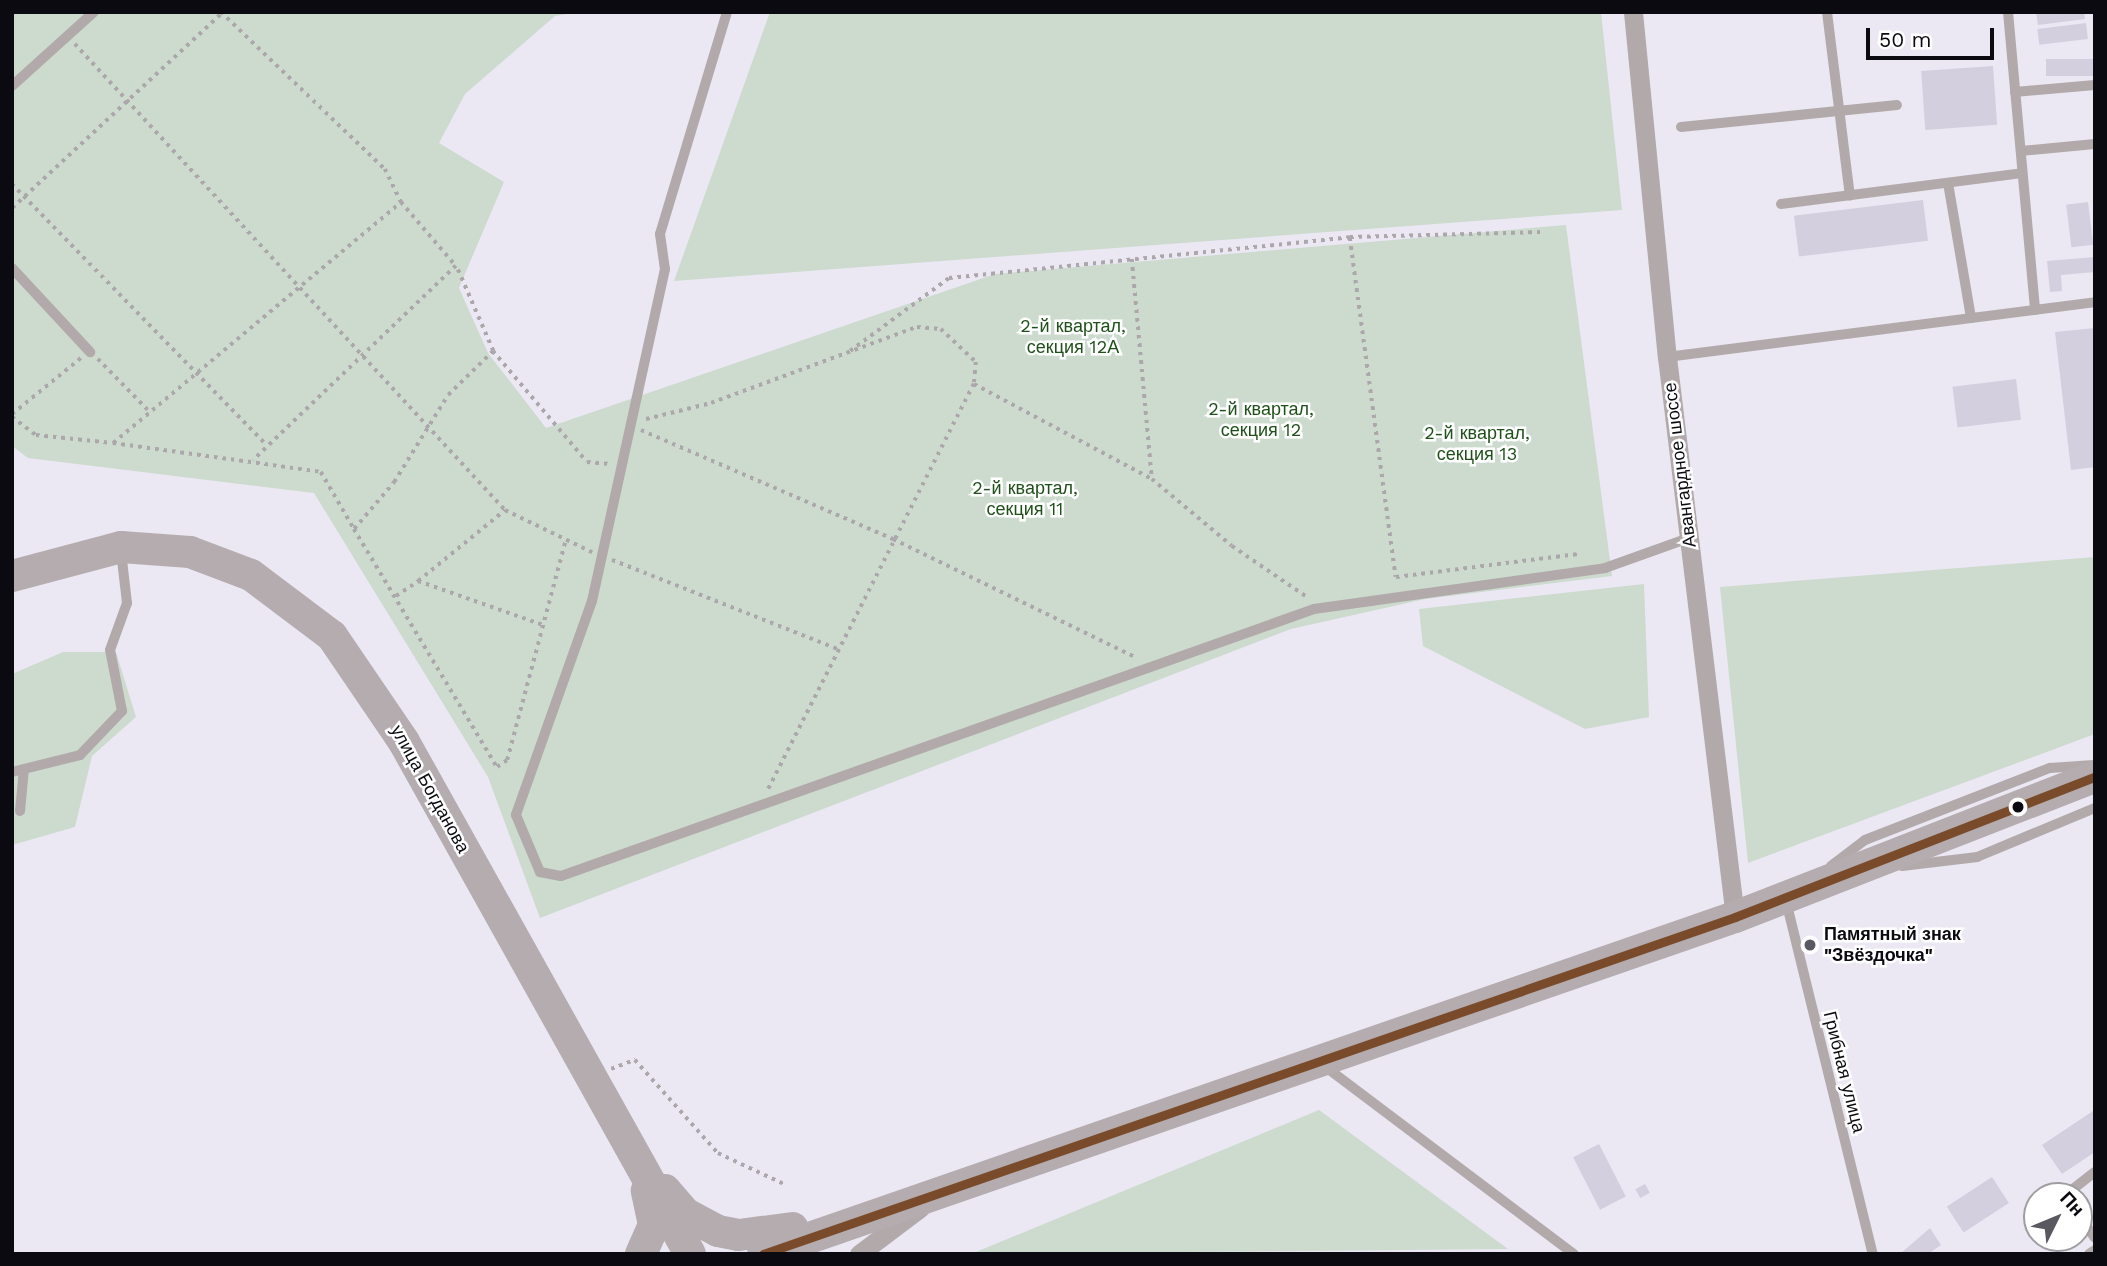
<!DOCTYPE html>
<html>
<head>
<meta charset="utf-8">
<style>
  body { margin:0 }
  #map { position:relative; width:2107px; height:1266px; overflow:hidden; background:#ebe8f4; font-family:"Work Sans",sans-serif }
  div>[style] { position:absolute }
  [style*='--x'] { left:calc(var(--x)*1px); top:calc(var(--y)*1px); width:calc(var(--w)*1px); rotate:calc(var(--a)*1deg) }
  .green>* { inset:0; background:#ccdbce }
  .building>* { inset:0; background:#d3cfde; transform-origin:0 0 }
  .path>* { height:3.5px; margin-top:-1.75px; transform-origin:0; background:repeating-linear-gradient(90deg,#aba7aa 0 3.5px,transparent 0 8.5px) }
  .lane>* { height:10px; margin:-5px; padding:0 5px; transform-origin:5px; border-radius:5px; background:#b2aaaa }
  .street>* { height:19px; margin:-9.5px; padding:0 9.5px; transform-origin:9.5px; border-radius:9.5px; background:#b2aaaa }
  .primary>* { height:32px; margin:-16px; padding:0 16px; transform-origin:16px; border-radius:16px; background:#b4acaf }
  .bus-1>* { height:9px; margin:-4.5px; padding:0 4.5px; transform-origin:4.5px; border-radius:4.5px; background:#7a4b2a }
  .dots>* { width:19px; height:19px; translate:-50% -50%; box-sizing:border-box; border:4px solid #fff; border-radius:50% }
  span { translate:-50% -50%; white-space:nowrap; text-align:center; line-height:1.15; -webkit-text-stroke:5px #fff; paint-order:stroke }
  .park-label { font-size:18px; color:#1f501a }
  .street-label { font-size:18px; color:#0c0a11 }
  .poi-label { font-size:18px; color:#0c0a11; font-weight:700 }
  .left { translate:0 -50%; text-align:left }
  .frame { position:absolute; inset:0; border:14px solid #0c0a11; pointer-events:none }
  .north { position:absolute; left:2023px; top:1182px; width:70px; height:70px; box-sizing:border-box; background:#fff; border:2px solid #9e9da0; border-radius:50%; rotate:47deg; font-size:19px; font-weight:700; line-height:28px; text-align:center; color:#0c0a11 }
  .north::after { content:''; display:block; margin:auto; width:24px; height:32px; background:#5a5860; clip-path:polygon(50% 0,100% 100%,50% 72%,0 100%) }
  .scale { position:absolute; left:1866px; top:28px; width:128px; height:32px; box-sizing:border-box; border:4px solid #0c0a11; border-top:0; padding-left:9px; font-size:21px; line-height:24px; white-space:nowrap; color:#0c0a11; -webkit-text-stroke:5px #fff; paint-order:stroke }
</style>
</head>
<body>
<div id="map">
  <div class="green">
    <i style="clip-path:polygon(12px 12px,579px 12px,555px 16px,465px 94px,439px 143px,504px 182px,459px 288px,488px 353px,546px 428px,995px 274px,1566px 225px,1612px 576px,1425px 599px,1291px 629px,540px 918px,488px 777px,314px 493px,28px 458px,12px 446px)"></i>
    <i style="clip-path:polygon(770px 12px,1601px 12px,1622px 210px,674px 281px)"></i>
    <i style="clip-path:polygon(2095px 557px,2095px 734px,1748px 863px,1720px 587px)"></i>
    <i style="clip-path:polygon(1644px 584px,1649px 717px,1585px 729px,1423px 646px,1419px 609px)"></i>
    <i style="clip-path:polygon(63px 652px,116px 652px,136px 717px,92px 756px,75px 827px,12px 845px,12px 674px)"></i>
    <i style="clip-path:polygon(1319px 1110px,1508px 1249px,971px 1254px)"></i>
  </div>
  <div class="building">
    <i style="clip-path:polygon(2036px 12px,2084px 12px,2085px 19px,2038px 25px)"></i>
    <i style="left:2086px;top:23px;width:16px;height:49px;rotate:83deg"></i>
    <i style="left:2095px;top:59px;width:17px;height:49px;rotate:90deg"></i>
    <i style="left:1993px;top:66px;width:59px;height:72px;rotate:86deg"></i>
    <i style="left:1923px;top:200px;width:41px;height:130px;rotate:83deg"></i>
    <i style="left:2088px;top:202px;width:43px;height:22px;rotate:83deg"></i>
    <i style="clip-path:polygon(2095px 257px,2095px 272px,2061px 275px,2062px 291px,2050px 292px,2047px 261px)"></i>
    <i style="clip-path:polygon(2095px 328px,2095px 467px,2071px 470px,2055px 332px)"></i>
    <i style="left:2016px;top:379px;width:41px;height:64px;rotate:83deg"></i>
    <i style="clip-path:polygon(2093px 1111px,2095px 1152px,2062px 1174px,2042px 1145px)"></i>
    <i style="left:1599px;top:1144px;width:59px;height:29px;rotate:63deg"></i>
    <i style="left:1992px;top:1177px;width:31px;height:54px;rotate:57deg"></i>
    <i style="left:1645px;top:1184px;width:10px;height:11px;rotate:61deg"></i>
    <i style="clip-path:polygon(1930px 1228px,1941px 1245px,1928px 1254px,1900px 1254px)"></i>
  </div>
  <div class="path">
    <i style="--x:221;--y:12;--w:227;--a:43.8"></i>
    <i style="--x:385;--y:169;--w:37;--a:64"></i>
    <i style="--x:401;--y:202;--w:84;--a:49.3"></i>
    <i style="--x:456;--y:266;--w:281;--a:136.2"></i>
    <i style="--x:75;--y:44;--w:634;--a:47.3"></i>
    <i style="--x:505;--y:510;--w:97;--a:25.8"></i>
    <i style="--x:12;--y:184;--w:365;--a:45.7"></i>
    <i style="--x:12;--y:208;--w:285;--a:-42.9"></i>
    <i style="--x:1350;--y:238;--w:342;--a:82.3"></i>
    <i style="--x:1396;--y:577;--w:184;--a:-7.2"></i>
    <i style="--x:1132;--y:259;--w:221;--a:84.8"></i>
    <i style="--x:493;--y:351;--w:145;--a:49.7"></i>
    <i style="--x:587;--y:462;--w:23;--a:5"></i>
    <i style="--x:850;--y:351;--w:123;--a:-36.4"></i>
    <i style="--x:949;--y:278;--w:403;--a:-5.8"></i>
    <i style="--x:1350;--y:237;--w:191;--a:-1.5"></i>
    <i style="--x:98;--y:359;--w:71;--a:45.6"></i>
    <i style="--x:974;--y:384;--w:202;--a:28.1"></i>
    <i style="--x:1152;--y:479;--w:104;--a:39.9"></i>
    <i style="--x:1232;--y:546;--w:91;--a:34.2"></i>
    <i style="--x:12;--y:414;--w:89;--a:-39.1"></i>
    <i style="--x:12;--y:417;--w:30;--a:37"></i>
    <i style="--x:36;--y:435;--w:77;--a:5.9"></i>
    <i style="--x:113;--y:443;--w:376;--a:-39.9"></i>
    <i style="--x:646;--y:419;--w:67;--a:-13.8"></i>
    <i style="--x:711;--y:403;--w:220;--a:-20.3"></i>
    <i style="--x:917;--y:327;--w:24;--a:5"></i>
    <i style="--x:941;--y:329;--w:48;--a:43.3"></i>
    <i style="--x:976;--y:362;--w:22;--a:95"></i>
    <i style="--x:974;--y:384;--w:455;--a:116.9"></i>
    <i style="--x:641;--y:430;--w:275;--a:23.4"></i>
    <i style="--x:893;--y:539;--w:271;--a:26"></i>
    <i style="--x:113;--y:443;--w:210;--a:7.9"></i>
    <i style="--x:321;--y:472;--w:66;--a:59.9"></i>
    <i style="--x:354;--y:529;--w:62;--a:-49.6"></i>
    <i style="--x:394;--y:482;--w:102;--a:-58.2"></i>
    <i style="--x:448;--y:395;--w:63;--a:-44.4"></i>
    <i style="--x:493;--y:351;--w:93;--a:-113.5"></i>
    <i style="--x:354;--y:529;--w:278;--a:59"></i>
    <i style="--x:497;--y:767;--w:12;--a:-35"></i>
    <i style="--x:507;--y:760;--w:226;--a:-75.1"></i>
    <i style="--x:612;--y:560;--w:243;--a:21.5"></i>
    <i style="--x:418;--y:581;--w:112;--a:-39.2"></i>
    <i style="--x:396;--y:596;--w:27;--a:-34"></i>
    <i style="--x:418;--y:581;--w:133;--a:19.4"></i>
    <i style="--x:611;--y:1069;--w:26;--a:-21"></i>
    <i style="--x:635;--y:1060;--w:125;--a:48.3"></i>
    <i style="--x:718;--y:1153;--w:73;--a:25.2"></i>
  </div>
  <div class="lane">
    <i style="--x:727;--y:12;--w:232;--a:106.8"></i>
    <i style="--x:660;--y:234;--w:35;--a:82"></i>
    <i style="--x:665;--y:269;--w:340;--a:102.4"></i>
    <i style="--x:592;--y:601;--w:227;--a:109.6"></i>
    <i style="--x:516;--y:815;--w:62;--a:67.2"></i>
    <i style="--x:540;--y:872;--w:21;--a:11"></i>
    <i style="--x:561;--y:876;--w:799;--a:-19.52"></i>
    <i style="--x:1314;--y:609;--w:294;--a:-8"></i>
    <i style="--x:1605;--y:568;--w:89;--a:-19.7"></i>
    <i style="--x:1827;--y:12;--w:185;--a:82.9"></i>
    <i style="--x:2008;--y:12;--w:299;--a:84.8"></i>
    <i style="--x:12;--y:86;--w:110;--a:-42.1"></i>
    <i style="--x:2015;--y:92;--w:80;--a:-5"></i>
    <i style="--x:1681;--y:127;--w:217;--a:-5.8"></i>
    <i style="--x:2021;--y:151;--w:74;--a:-5.4"></i>
    <i style="--x:1948;--y:183;--w:137;--a:80.3"></i>
    <i style="--x:1781;--y:204;--w:243;--a:-7.3"></i>
    <i style="--x:12;--y:268;--w:115;--a:47.1"></i>
    <i style="--x:1667;--y:357;--w:432;--a:-7.3"></i>
    <i style="--x:12;--y:772;--w:70;--a:-14"></i>
    <i style="--x:80;--y:755;--w:61;--a:-46.3"></i>
    <i style="--x:122;--y:711;--w:62;--a:-101.1"></i>
    <i style="--x:110;--y:650;--w:50;--a:-70.1"></i>
    <i style="--x:127;--y:603;--w:52;--a:-96.6"></i>
    <i style="--x:20;--y:811;--w:42;--a:-84.6"></i>
    <i style="--x:1831;--y:866;--w:43;--a:-37.4"></i>
    <i style="--x:1865;--y:840;--w:199;--a:-21.3"></i>
    <i style="--x:2050;--y:768;--w:44;--a:-3.9"></i>
    <i style="--x:1902;--y:866;--w:76;--a:-6.8"></i>
    <i style="--x:1977;--y:857;--w:128;--a:-22.6"></i>
    <i style="--x:1786;--y:901;--w:364;--a:76.2"></i>
    <i style="--x:1323;--y:1065;--w:314;--a:37"></i>
    <i style="--x:2064;--y:1196;--w:39;--a:-38"></i>
    <i style="--x:2079;--y:1216;--w:27;--a:54"></i>
    <i style="--x:2089;--y:1254;--w:7;--a:-34"></i>
  </div>
  <div class="street">
    <i style="--x:1633;--y:12;--w:347;--a:84.4"></i>
    <i style="--x:1667;--y:357;--w:564;--a:83.08"></i>
    <i style="--x:859;--y:1254;--w:76;--a:-37"></i>
  </div>
  <div class="primary">
    <i style="--x:12;--y:576;--w:113;--a:-14.9"></i>
    <i style="--x:121;--y:547;--w:69;--a:4.1"></i>
    <i style="--x:190;--y:552;--w:65;--a:20.7"></i>
    <i style="--x:251;--y:575;--w:101;--a:37"></i>
    <i style="--x:332;--y:636;--w:128;--a:55.8"></i>
    <i style="--x:404;--y:742;--w:586;--a:60.81"></i>
    <i style="--x:665;--y:1190;--w:32;--a:49"></i>
    <i style="--x:686;--y:1214;--w:36;--a:28"></i>
    <i style="--x:718;--y:1231;--w:21;--a:11"></i>
    <i style="--x:739;--y:1235;--w:54;--a:-7.4"></i>
    <i style="--x:641;--y:1254;--w:32;--a:-66"></i>
    <i style="--x:654;--y:1225;--w:35;--a:-102"></i>
    <i style="--x:763;--y:1254;--w:1029;--a:-19.12"></i>
    <i style="--x:1735;--y:917;--w:386;--a:-21.3"></i>
  </div>
  <div class="bus-1">
    <i style="--x:763;--y:1254;--w:1029;--a:-19.12"></i>
    <i style="--x:1735;--y:917;--w:386;--a:-21.3"></i>
  </div>
  <div class="dots">
    <i style="left:2018px;top:807px;background:#0c0a11"></i>
    <i style="left:1810px;top:945px;background:#5a5860"></i>
  </div>
  <div class="park-label">
    <span style="left:1073px;top:337px">2-й квартал,<br>секция 12А</span>
    <span style="left:1261px;top:420px">2-й квартал,<br>секция 12</span>
    <span style="left:1477px;top:444px">2-й квартал,<br>секция 13</span>
    <span style="left:1025px;top:499px">2-й квартал,<br>секция 11</span>
  </div>
  <div class="street-label">
    <span style="left:1680px;top:465px;rotate:-97deg">Авангардное шоссе</span>
    <span style="left:430px;top:789px;rotate:61deg">улица Богданова</span>
    <span style="left:1844px;top:1072px;rotate:76deg">Грибная улица</span>
  </div>
  <div class="poi-label">
    <span class="left" style="left:1824px;top:945px">Памятный знак<br>"Звёздочка"</span>
  </div>
  <div class="frame"></div>
  <div class="north">Пн</div>
  <div class="scale">50 m</div>
</div>
</body>
</html>
